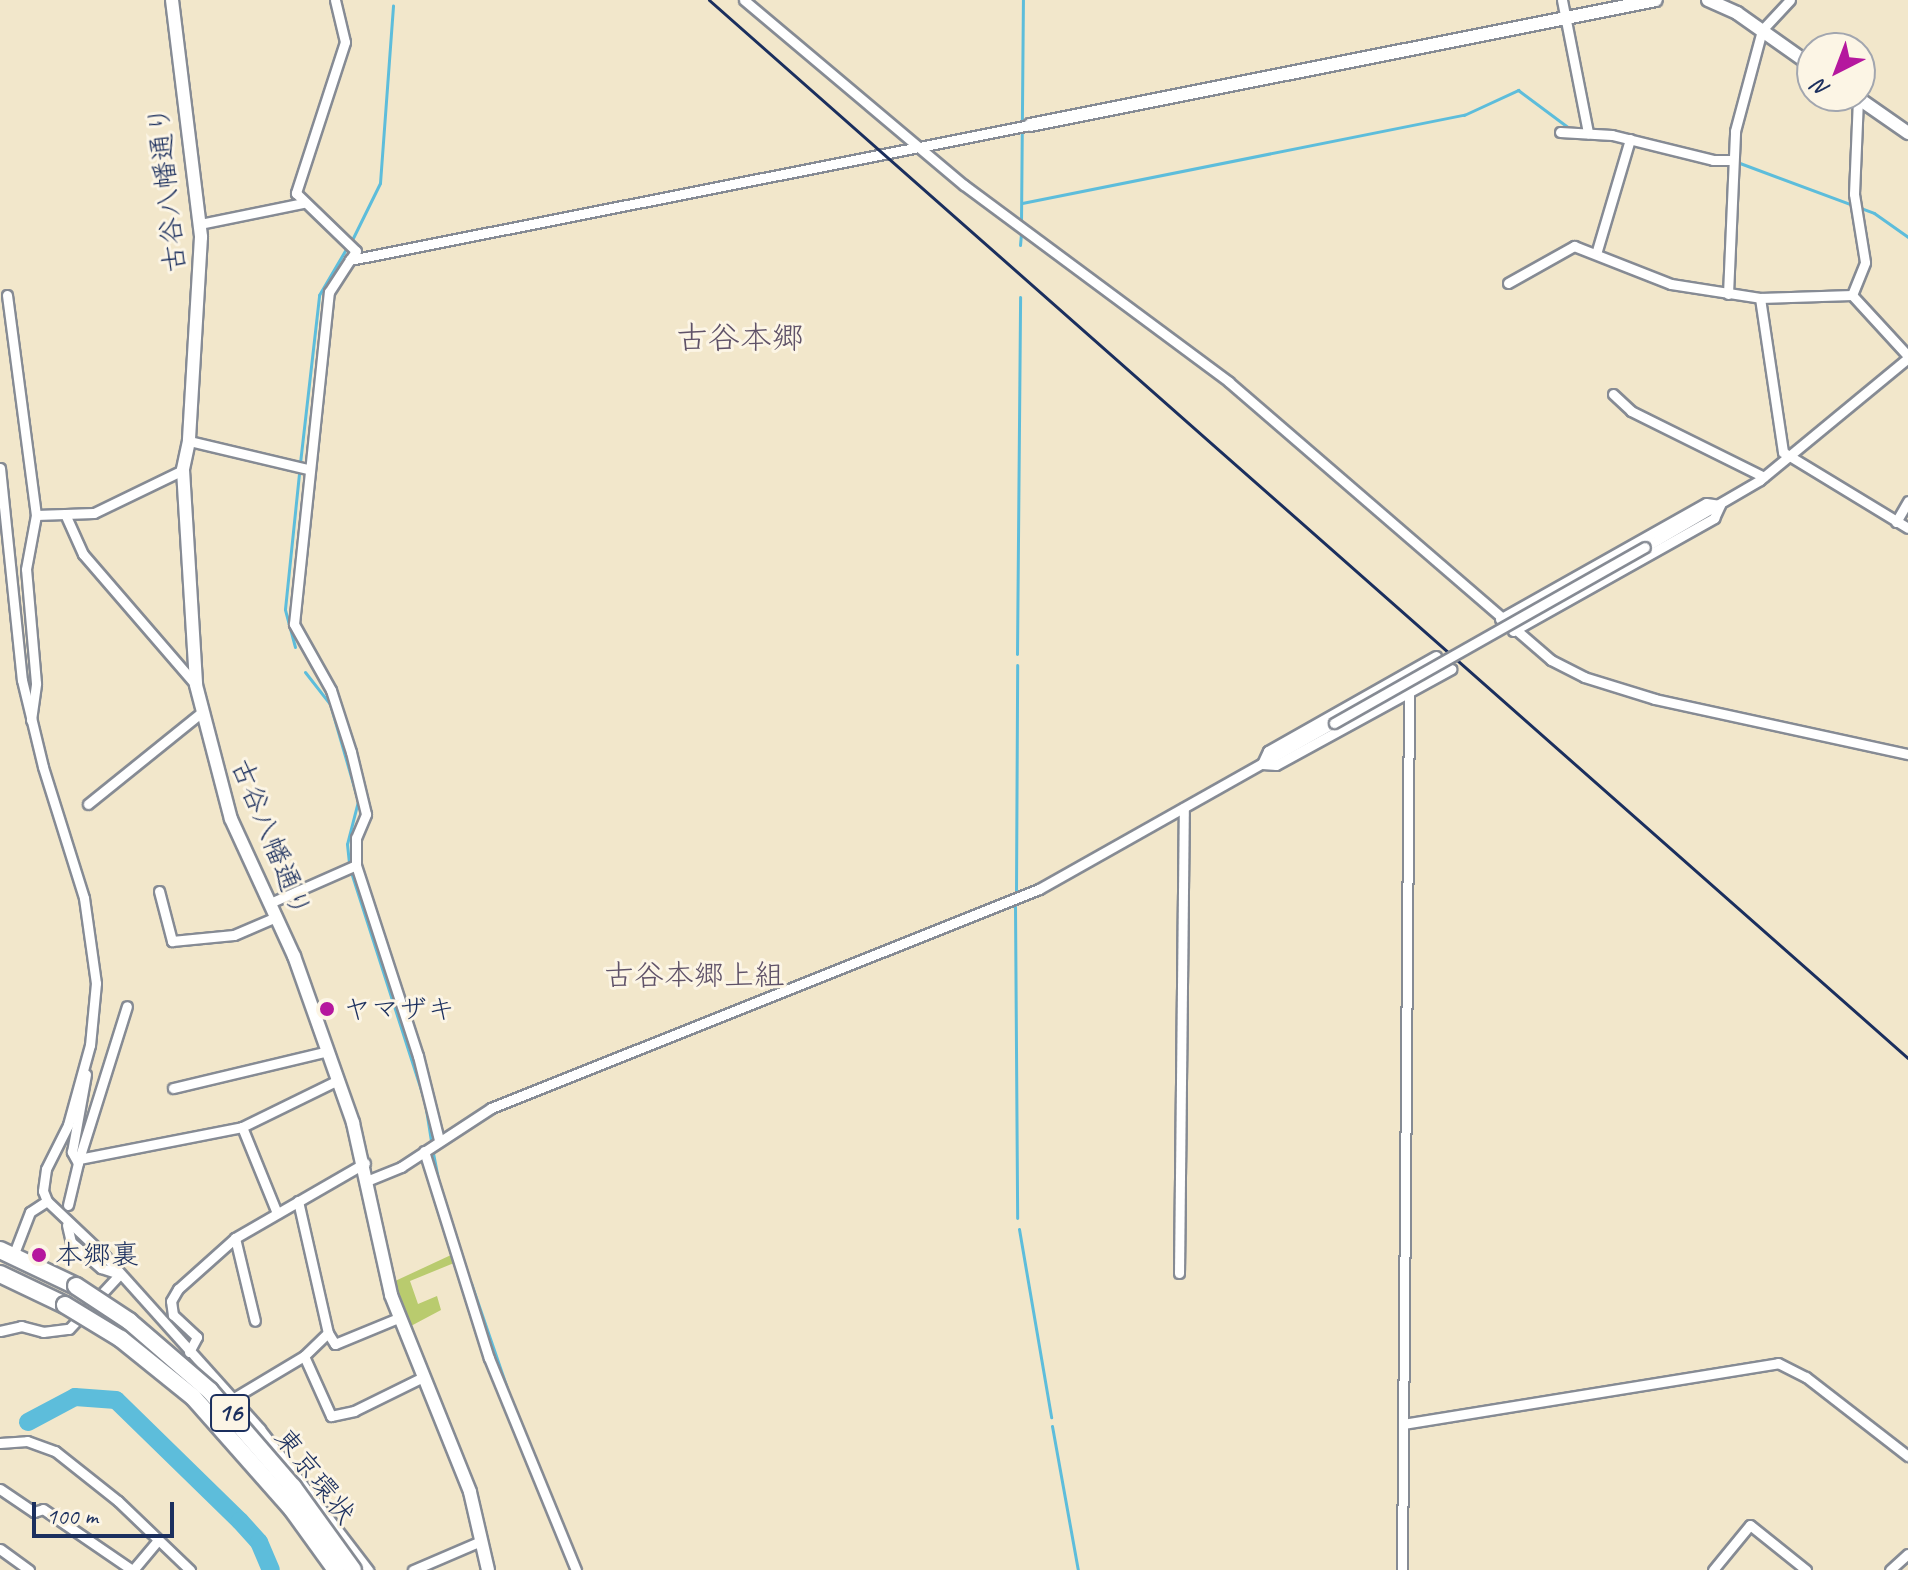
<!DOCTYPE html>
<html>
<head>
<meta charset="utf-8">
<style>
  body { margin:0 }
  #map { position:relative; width:1908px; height:1570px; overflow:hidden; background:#f2e7cb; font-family:Caveat,"Klee One",sans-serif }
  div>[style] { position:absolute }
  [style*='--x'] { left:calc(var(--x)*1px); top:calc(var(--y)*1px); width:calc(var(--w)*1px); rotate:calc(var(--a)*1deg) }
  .green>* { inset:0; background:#b9cb6e }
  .stream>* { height:3px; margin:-1.5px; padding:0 1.5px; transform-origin:1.5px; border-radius:1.5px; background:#5dbddb }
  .river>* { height:18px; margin:-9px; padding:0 9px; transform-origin:9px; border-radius:9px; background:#5dbddb }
  .roads { filter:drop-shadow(2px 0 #868b94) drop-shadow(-2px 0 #868b94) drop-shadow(0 2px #868b94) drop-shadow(0 -2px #868b94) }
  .minor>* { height:9px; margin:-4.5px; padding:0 4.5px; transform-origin:4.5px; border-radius:4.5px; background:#fff }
  .tertiary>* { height:12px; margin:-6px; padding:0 6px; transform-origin:6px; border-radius:6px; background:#fff }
  .trunk>* { height:16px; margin:-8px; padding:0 8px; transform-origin:8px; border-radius:8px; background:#fff }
  .rail>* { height:3px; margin:-1.5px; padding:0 1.5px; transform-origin:1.5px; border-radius:1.5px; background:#1b2f5e }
  .bridges { filter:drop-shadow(2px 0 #868b94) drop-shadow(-2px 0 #868b94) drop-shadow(0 2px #868b94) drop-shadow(0 -2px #868b94) }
  .minor-bridge>* { height:9px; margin:-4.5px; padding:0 4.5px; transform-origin:4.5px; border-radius:4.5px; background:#fff }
  .trunk-bridge>* { height:16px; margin:-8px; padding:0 8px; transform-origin:8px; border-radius:8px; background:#fff }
  .dots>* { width:22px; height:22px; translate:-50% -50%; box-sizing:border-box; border:4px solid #fcf5e5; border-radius:50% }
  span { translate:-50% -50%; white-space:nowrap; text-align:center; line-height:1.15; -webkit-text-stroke:6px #fcf5e5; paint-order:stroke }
  .shield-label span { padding:2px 6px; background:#fcf5e5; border:2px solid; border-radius:6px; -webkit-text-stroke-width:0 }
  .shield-label { font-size:26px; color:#1b2f5e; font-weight:700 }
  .street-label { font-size:28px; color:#1b2f5e }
  .poi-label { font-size:28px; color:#1b2f5e }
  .left { translate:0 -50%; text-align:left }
  .neighbourhood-label { font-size:30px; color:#5f5268 }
  .quarter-label { font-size:32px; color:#5f5268 }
  .north { position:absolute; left:1796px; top:32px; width:80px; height:80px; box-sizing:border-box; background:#fcf5e5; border:2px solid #a2a6af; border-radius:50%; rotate:222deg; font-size:22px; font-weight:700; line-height:32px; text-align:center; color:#1b2f5e }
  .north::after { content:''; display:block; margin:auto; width:28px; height:36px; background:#b5179e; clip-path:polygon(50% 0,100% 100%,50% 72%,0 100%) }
  .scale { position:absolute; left:32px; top:1502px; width:142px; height:36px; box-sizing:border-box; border:4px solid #1b2f5e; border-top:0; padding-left:10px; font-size:24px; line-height:28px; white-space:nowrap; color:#1b2f5e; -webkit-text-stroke:6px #fcf5e5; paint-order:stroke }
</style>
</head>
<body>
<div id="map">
  <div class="green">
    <i style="clip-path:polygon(451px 1255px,454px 1263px,410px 1281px,418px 1304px,437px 1296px,441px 1310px,409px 1327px,393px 1282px)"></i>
  </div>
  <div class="stream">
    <i style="--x:1737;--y:162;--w:146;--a:20.4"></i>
    <i style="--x:1874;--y:213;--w:42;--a:35.2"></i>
    <i style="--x:1022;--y:203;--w:451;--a:-11.3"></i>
    <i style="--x:1464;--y:115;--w:60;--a:-24.8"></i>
    <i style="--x:1518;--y:90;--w:64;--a:36.7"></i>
    <i style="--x:1021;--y:222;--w:222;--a:-89.5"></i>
    <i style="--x:350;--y:244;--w:68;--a:-63.8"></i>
    <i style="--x:380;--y:183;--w:178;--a:-85.8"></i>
    <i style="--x:1020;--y:245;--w:12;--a:-85"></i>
    <i style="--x:300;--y:463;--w:169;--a:-83.5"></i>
    <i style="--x:319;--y:295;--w:53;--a:-59.6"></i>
    <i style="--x:295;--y:647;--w:39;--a:-105"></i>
    <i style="--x:285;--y:609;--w:137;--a:-84.1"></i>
    <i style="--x:1017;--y:654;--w:357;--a:-89.5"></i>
    <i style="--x:305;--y:672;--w:41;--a:52"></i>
    <i style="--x:330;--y:704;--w:101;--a:73.9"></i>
    <i style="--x:358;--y:801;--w:44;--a:104.3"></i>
    <i style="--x:347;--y:844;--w:19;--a:84"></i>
    <i style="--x:351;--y:872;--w:243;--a:72.2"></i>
    <i style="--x:425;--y:1103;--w:37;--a:81"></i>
    <i style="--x:1016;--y:892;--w:227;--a:-89.7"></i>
    <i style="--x:1015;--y:906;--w:312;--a:89.6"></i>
    <i style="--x:433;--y:1153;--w:33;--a:79"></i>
    <i style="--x:1019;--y:1229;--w:191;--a:80.3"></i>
    <i style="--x:471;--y:1283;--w:117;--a:71.1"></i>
    <i style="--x:1052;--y:1426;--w:146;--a:79.8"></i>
    <i style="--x:1897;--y:1570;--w:14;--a:-39"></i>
  </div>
  <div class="river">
    <i style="--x:28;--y:1422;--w:53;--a:-28"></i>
    <i style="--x:75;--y:1397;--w:41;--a:4.2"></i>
    <i style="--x:116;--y:1400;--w:173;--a:44.3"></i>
    <i style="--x:240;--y:1521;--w:28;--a:48"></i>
    <i style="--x:259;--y:1542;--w:30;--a:67"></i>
  </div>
  <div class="roads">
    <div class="minor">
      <i style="--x:335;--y:0;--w:43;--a:76.6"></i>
      <i style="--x:345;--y:42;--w:159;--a:108"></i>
      <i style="--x:296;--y:193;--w:83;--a:44"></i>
      <i style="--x:356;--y:251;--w:11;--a:124"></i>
      <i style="--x:744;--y:0;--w:287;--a:40.1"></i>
      <i style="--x:964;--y:185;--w:330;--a:36.6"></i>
      <i style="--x:1229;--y:382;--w:425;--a:40.8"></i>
      <i style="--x:1551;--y:660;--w:37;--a:27"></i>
      <i style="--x:1584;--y:677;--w:74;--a:17.2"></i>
      <i style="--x:1655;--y:699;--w:259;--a:12.3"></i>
      <i style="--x:1562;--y:0;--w:136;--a:78.9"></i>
      <i style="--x:1560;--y:132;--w:52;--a:3.3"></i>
      <i style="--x:1612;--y:135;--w:104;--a:13.9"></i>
      <i style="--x:1713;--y:160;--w:18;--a:0"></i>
      <i style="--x:200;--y:224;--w:105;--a:-11.5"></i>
      <i style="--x:1596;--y:254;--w:120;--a:-73.5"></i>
      <i style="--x:1508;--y:283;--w:76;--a:-29.3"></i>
      <i style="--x:1574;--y:246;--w:104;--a:21.4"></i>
      <i style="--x:1671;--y:284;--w:90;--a:8.9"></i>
      <i style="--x:1760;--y:298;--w:156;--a:81.5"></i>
      <i style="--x:1783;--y:452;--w:146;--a:31.3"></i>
      <i style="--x:1728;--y:294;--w:163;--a:-87.5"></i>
      <i style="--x:1735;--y:131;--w:105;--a:-75"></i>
      <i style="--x:1762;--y:30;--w:41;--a:-47"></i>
      <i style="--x:7;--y:295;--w:222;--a:82.5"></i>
      <i style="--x:1852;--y:295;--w:35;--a:-68"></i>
      <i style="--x:1865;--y:262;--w:69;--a:-99.2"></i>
      <i style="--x:1854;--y:194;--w:96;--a:-87.6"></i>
      <i style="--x:1760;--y:298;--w:92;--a:-1.9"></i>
      <i style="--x:1852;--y:295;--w:83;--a:47.4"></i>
      <i style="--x:1613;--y:394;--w:25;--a:43"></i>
      <i style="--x:1631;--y:411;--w:148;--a:26.4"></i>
      <i style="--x:189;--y:441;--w:121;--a:13.3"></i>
      <i style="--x:0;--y:468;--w:213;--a:84.1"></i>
      <i style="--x:22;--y:680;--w:89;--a:76.4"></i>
      <i style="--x:43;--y:767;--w:137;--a:72.6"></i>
      <i style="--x:84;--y:898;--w:86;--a:82"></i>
      <i style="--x:96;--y:983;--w:62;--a:95.5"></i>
      <i style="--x:90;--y:1045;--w:83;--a:105.4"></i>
      <i style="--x:68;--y:1125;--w:49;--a:116.6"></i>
      <i style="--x:46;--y:1169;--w:22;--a:98"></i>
      <i style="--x:43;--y:1191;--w:11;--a:68"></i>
      <i style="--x:47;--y:1201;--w:80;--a:43.5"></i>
      <i style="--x:105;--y:1256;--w:232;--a:48.1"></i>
      <i style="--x:260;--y:1429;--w:178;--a:52.5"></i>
      <i style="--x:65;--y:514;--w:44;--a:65.8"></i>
      <i style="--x:83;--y:554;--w:173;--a:49.2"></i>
      <i style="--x:1896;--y:522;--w:24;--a:-60"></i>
      <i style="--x:1645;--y:547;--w:133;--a:-30.2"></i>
      <i style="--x:1760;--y:480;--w:192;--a:-39.5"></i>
      <i style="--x:1500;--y:619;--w:236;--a:-29.4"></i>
      <i style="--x:1706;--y:503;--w:14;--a:8"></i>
      <i style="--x:1513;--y:631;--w:231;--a:-29.3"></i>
      <i style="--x:1714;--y:518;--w:14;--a:-65"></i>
      <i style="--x:1436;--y:656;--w:193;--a:150.5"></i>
      <i style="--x:1268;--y:751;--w:14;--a:115"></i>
      <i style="--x:1262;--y:764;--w:14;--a:4"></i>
      <i style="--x:1276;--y:765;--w:200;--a:-28.7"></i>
      <i style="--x:31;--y:720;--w:37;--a:-82"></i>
      <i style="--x:36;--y:683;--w:114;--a:-95"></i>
      <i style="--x:26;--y:569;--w:55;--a:-79.5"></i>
      <i style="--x:36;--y:515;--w:58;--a:-2"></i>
      <i style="--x:94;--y:513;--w:99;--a:-25.8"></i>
      <i style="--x:88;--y:804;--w:146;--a:-38.9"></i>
      <i style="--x:159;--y:891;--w:52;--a:75.4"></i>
      <i style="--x:172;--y:941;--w:62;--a:-5.5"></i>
      <i style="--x:234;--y:935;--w:46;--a:-23.2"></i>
      <i style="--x:270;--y:903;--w:94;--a:-23.8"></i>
      <i style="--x:173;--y:1088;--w:159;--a:-13.4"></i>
      <i style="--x:242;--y:1127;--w:93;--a:67.9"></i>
      <i style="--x:439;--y:1140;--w:87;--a:-104"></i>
      <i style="--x:418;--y:1056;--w:201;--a:-108"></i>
      <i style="--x:356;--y:865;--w:27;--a:-90"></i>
      <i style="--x:356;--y:838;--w:26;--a:-67"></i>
      <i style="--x:366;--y:814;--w:64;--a:-103.6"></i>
      <i style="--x:351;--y:752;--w:65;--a:-107.9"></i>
      <i style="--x:331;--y:690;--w:76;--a:-119.3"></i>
      <i style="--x:294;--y:624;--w:334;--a:-84"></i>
      <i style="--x:329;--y:292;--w:38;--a:-57"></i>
      <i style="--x:350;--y:260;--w:693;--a:-11.23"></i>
      <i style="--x:424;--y:1151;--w:217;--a:72.6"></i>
      <i style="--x:489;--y:1358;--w:229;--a:67.7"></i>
      <i style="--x:79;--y:1159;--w:160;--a:-72.6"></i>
      <i style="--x:78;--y:1163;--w:13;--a:-119"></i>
      <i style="--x:72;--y:1152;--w:79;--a:-79.8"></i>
      <i style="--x:369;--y:1180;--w:35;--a:-22"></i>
      <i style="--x:401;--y:1167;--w:108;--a:-33.2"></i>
      <i style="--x:491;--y:1108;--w:590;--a:-21.78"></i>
      <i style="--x:1039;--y:889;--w:338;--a:-29.4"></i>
      <i style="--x:298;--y:1201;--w:135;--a:77.2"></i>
      <i style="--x:328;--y:1333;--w:13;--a:58"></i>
      <i style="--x:335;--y:1344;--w:68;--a:-22.4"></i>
      <i style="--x:68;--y:1205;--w:47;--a:-76.6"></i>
      <i style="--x:79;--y:1159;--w:166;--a:-11.1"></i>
      <i style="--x:242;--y:1127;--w:107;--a:-26.1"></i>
      <i style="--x:67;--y:1225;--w:17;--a:77"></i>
      <i style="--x:71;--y:1242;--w:40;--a:41"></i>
      <i style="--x:101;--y:1268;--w:20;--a:18"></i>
      <i style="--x:235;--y:1238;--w:85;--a:76.5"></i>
      <i style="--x:13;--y:1256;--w:47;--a:-68.9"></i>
      <i style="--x:30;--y:1212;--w:20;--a:-33"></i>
      <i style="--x:1179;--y:1273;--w:465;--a:-89.4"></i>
      <i style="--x:0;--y:1331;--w:22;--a:-13"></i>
      <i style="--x:21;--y:1326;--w:23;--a:15"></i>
      <i style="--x:43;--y:1332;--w:26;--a:-7"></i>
      <i style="--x:69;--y:1329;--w:75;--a:-47.2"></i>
      <i style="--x:189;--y:1352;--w:17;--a:-62"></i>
      <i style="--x:197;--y:1337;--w:33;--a:-137"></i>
      <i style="--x:173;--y:1315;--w:14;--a:-98"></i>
      <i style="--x:171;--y:1301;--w:14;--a:-60"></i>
      <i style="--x:178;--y:1289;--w:76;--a:-41.8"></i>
      <i style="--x:235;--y:1238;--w:150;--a:-30"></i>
      <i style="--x:304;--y:1356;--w:66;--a:65.8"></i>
      <i style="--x:331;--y:1416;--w:24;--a:-12"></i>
      <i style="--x:354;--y:1411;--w:77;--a:-26.2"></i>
      <i style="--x:232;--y:1399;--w:84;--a:-30.8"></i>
      <i style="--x:304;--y:1356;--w:33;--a:-44"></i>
      <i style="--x:1403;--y:1424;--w:380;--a:-9.2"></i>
      <i style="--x:1778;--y:1363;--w:31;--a:27"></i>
      <i style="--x:1806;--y:1377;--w:129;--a:37.8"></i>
      <i style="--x:0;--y:1443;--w:27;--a:-4"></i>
      <i style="--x:27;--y:1441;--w:30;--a:20"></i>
      <i style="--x:55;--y:1451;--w:80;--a:38.4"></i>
      <i style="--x:118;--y:1501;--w:100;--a:43.8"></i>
      <i style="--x:0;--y:1489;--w:41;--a:34.1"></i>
      <i style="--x:34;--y:1512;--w:9;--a:-18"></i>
      <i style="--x:43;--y:1509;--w:108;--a:34.4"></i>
      <i style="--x:0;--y:1549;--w:36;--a:36"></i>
      <i style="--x:133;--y:1570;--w:39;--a:-50"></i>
      <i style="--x:413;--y:1570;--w:74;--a:-23.1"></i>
      <i style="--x:1402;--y:1570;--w:879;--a:-89.54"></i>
      <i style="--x:1713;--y:1570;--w:58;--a:-50.6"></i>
      <i style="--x:1750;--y:1525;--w:72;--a:38.8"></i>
      <i style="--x:1890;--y:1570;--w:24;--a:-42"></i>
    </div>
    <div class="tertiary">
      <i style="--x:172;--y:0;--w:239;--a:83"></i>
      <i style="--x:201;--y:237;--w:204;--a:93.4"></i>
      <i style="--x:189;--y:441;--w:30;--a:102"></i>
      <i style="--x:183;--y:470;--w:215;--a:86.5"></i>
      <i style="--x:196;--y:685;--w:138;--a:75.4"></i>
      <i style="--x:231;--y:819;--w:151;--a:65.3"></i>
      <i style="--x:294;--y:956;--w:177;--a:70.5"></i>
      <i style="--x:353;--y:1123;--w:176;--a:77.5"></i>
      <i style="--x:391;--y:1295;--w:212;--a:68.1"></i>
      <i style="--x:470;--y:1492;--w:80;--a:77"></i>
      <i style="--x:1708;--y:0;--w:32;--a:24"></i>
      <i style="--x:1737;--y:13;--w:92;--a:35.2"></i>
      <i style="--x:1855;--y:96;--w:65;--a:34.9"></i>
      <i style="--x:1030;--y:125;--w:638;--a:-11.29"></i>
    </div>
    <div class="trunk">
      <i style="--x:0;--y:1250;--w:84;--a:25.3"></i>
      <i style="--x:0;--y:1274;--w:72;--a:25.5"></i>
    </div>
  </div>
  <div class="rail">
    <i style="--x:709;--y:0;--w:1599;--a:41.43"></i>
  </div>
  <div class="bridges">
    <div class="minor-bridge">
      <i style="--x:1334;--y:723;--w:357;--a:-29.5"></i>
    </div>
    <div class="trunk-bridge">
      <i style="--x:76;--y:1286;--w:64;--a:33.4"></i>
      <i style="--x:129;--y:1321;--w:107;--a:40.8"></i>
      <i style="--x:210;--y:1391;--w:127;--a:49.2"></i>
      <i style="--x:293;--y:1487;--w:102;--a:54.1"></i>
      <i style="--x:65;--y:1305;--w:66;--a:31.3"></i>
      <i style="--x:121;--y:1339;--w:92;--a:38.9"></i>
      <i style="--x:193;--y:1397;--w:149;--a:48.5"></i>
      <i style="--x:292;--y:1509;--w:75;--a:54.2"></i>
    </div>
  </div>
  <div class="dots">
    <i style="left:327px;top:1009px;background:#b5179e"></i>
    <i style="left:39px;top:1255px;background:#b5179e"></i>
  </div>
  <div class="shield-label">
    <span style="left:230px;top:1413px">16</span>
  </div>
  <div class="street-label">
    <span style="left:167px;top:189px;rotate:-96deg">古谷八幡通り</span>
    <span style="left:271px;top:838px;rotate:68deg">古谷八幡通り</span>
    <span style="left:315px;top:1476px;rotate:52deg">東京環状</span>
  </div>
  <div class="poi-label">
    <span class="left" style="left:343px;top:1009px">ヤマザキ</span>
    <span class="left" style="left:55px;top:1255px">本郷裏</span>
  </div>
  <div class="neighbourhood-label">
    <span style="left:694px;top:975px">古谷本郷上組</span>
  </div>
  <div class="quarter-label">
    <span style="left:740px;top:338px">古谷本郷</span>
  </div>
  <div class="north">N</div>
  <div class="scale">100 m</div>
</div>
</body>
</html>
